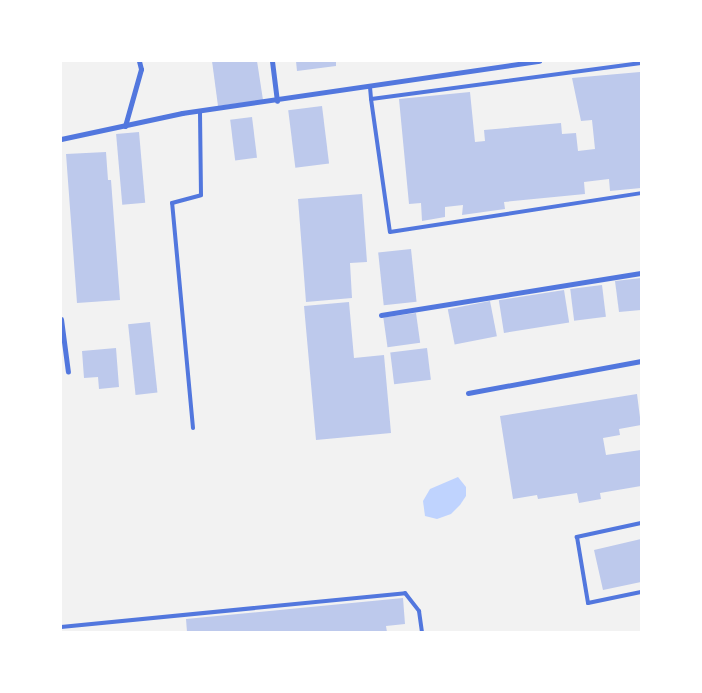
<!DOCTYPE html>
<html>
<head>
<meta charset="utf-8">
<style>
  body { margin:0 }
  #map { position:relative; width:702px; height:693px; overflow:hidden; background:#f2f2f2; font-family:Literata,serif }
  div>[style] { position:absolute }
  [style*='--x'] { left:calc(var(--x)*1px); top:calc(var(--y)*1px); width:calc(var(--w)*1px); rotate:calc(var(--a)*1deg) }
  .water>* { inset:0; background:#bfd3fe }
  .building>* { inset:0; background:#bdc9ec; transform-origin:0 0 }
  .service>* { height:4px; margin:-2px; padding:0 2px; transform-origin:2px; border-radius:2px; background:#5277de }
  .minor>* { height:5px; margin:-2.5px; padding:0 2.5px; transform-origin:2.5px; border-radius:2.5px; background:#5277de }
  span { translate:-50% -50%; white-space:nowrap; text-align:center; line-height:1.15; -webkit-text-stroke:5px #fff; paint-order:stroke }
  .frame { position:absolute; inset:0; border:62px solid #fff; pointer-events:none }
</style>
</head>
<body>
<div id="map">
  <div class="water">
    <i style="clip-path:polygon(458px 477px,466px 487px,466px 496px,460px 505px,451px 514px,437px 519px,425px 516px,423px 501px,430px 489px)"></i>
  </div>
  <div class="building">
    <i style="clip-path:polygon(212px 61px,257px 61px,263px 100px,218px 106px)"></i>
    <i style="clip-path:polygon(296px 61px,336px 61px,336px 66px,297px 71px)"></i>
    <i style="clip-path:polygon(640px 72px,641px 188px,610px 191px,609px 179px,584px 182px,585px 194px,504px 202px,505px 209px,462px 215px,463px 205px,445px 207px,445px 217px,422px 221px,421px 203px,409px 204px,399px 99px,470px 92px,475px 142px,485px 141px,484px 130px,561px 123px,562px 134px,576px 133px,578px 151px,595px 149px,592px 120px,581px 121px,572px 78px)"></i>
    <i style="left:322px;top:106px;width:58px;height:34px;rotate:83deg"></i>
    <i style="left:252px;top:117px;width:41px;height:22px;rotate:83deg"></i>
    <i style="left:139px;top:132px;width:71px;height:23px;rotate:85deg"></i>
    <i style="clip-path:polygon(106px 152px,108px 180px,111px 180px,120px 300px,77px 303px,66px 154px)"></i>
    <i style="clip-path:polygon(362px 194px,367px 262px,350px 263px,352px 298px,306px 302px,298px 199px)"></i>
    <i style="left:411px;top:249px;width:53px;height:33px;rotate:84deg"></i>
    <i style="clip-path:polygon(641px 278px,641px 310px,619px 312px,615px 281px)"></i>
    <i style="left:602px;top:285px;width:32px;height:32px;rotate:83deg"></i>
    <i style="left:564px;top:290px;width:33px;height:66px;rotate:81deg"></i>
    <i style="left:490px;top:301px;width:36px;height:43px;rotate:79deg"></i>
    <i style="clip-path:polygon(349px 302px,354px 358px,384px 355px,391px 433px,316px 440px,304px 306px)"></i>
    <i style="left:416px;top:313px;width:30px;height:33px;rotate:82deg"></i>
    <i style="left:150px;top:322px;width:71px;height:22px;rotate:84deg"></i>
    <i style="clip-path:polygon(116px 348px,119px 387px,99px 389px,98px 377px,84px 378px,82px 351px)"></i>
    <i style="left:427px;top:348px;width:32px;height:37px;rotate:83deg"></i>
    <i style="clip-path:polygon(637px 394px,641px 425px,619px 429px,620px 435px,603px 438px,606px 455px,641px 450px,641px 486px,600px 493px,601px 499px,579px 503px,577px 493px,538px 499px,537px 495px,513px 499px,500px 416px)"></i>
    <i style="clip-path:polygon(641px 539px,641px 582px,603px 590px,594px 550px)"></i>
    <i style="clip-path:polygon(403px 598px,405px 624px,386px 626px,387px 632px,187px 632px,186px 619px)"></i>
  </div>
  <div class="service">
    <i style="--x:641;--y:63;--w:272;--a:172.4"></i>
    <i style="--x:371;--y:99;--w:134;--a:81.9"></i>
    <i style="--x:390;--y:232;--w:254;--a:-8.8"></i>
    <i style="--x:370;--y:87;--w:12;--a:85"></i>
    <i style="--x:193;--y:428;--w:226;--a:-95.3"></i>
    <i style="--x:172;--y:203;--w:30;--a:-15"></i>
    <i style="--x:201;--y:195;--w:84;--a:-90.7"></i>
    <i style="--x:641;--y:523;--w:66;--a:167.7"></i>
    <i style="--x:577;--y:537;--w:67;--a:80.5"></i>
    <i style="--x:588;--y:603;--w:54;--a:-11.7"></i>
    <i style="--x:61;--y:627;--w:346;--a:-5.6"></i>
    <i style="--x:405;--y:593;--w:23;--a:52"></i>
    <i style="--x:419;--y:611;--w:21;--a:82"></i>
  </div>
  <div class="minor">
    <i style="--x:272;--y:61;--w:40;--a:82.9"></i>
    <i style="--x:125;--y:126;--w:59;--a:-74.3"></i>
    <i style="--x:141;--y:69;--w:8;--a:-104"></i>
    <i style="--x:61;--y:139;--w:124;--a:-12.1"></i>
    <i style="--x:182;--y:113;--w:361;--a:-8.3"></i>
    <i style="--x:381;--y:315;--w:263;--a:-9.2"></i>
    <i style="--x:61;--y:319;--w:53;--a:82.5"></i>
    <i style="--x:468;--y:393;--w:176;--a:-10.5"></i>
  </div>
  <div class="frame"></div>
</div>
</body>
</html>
